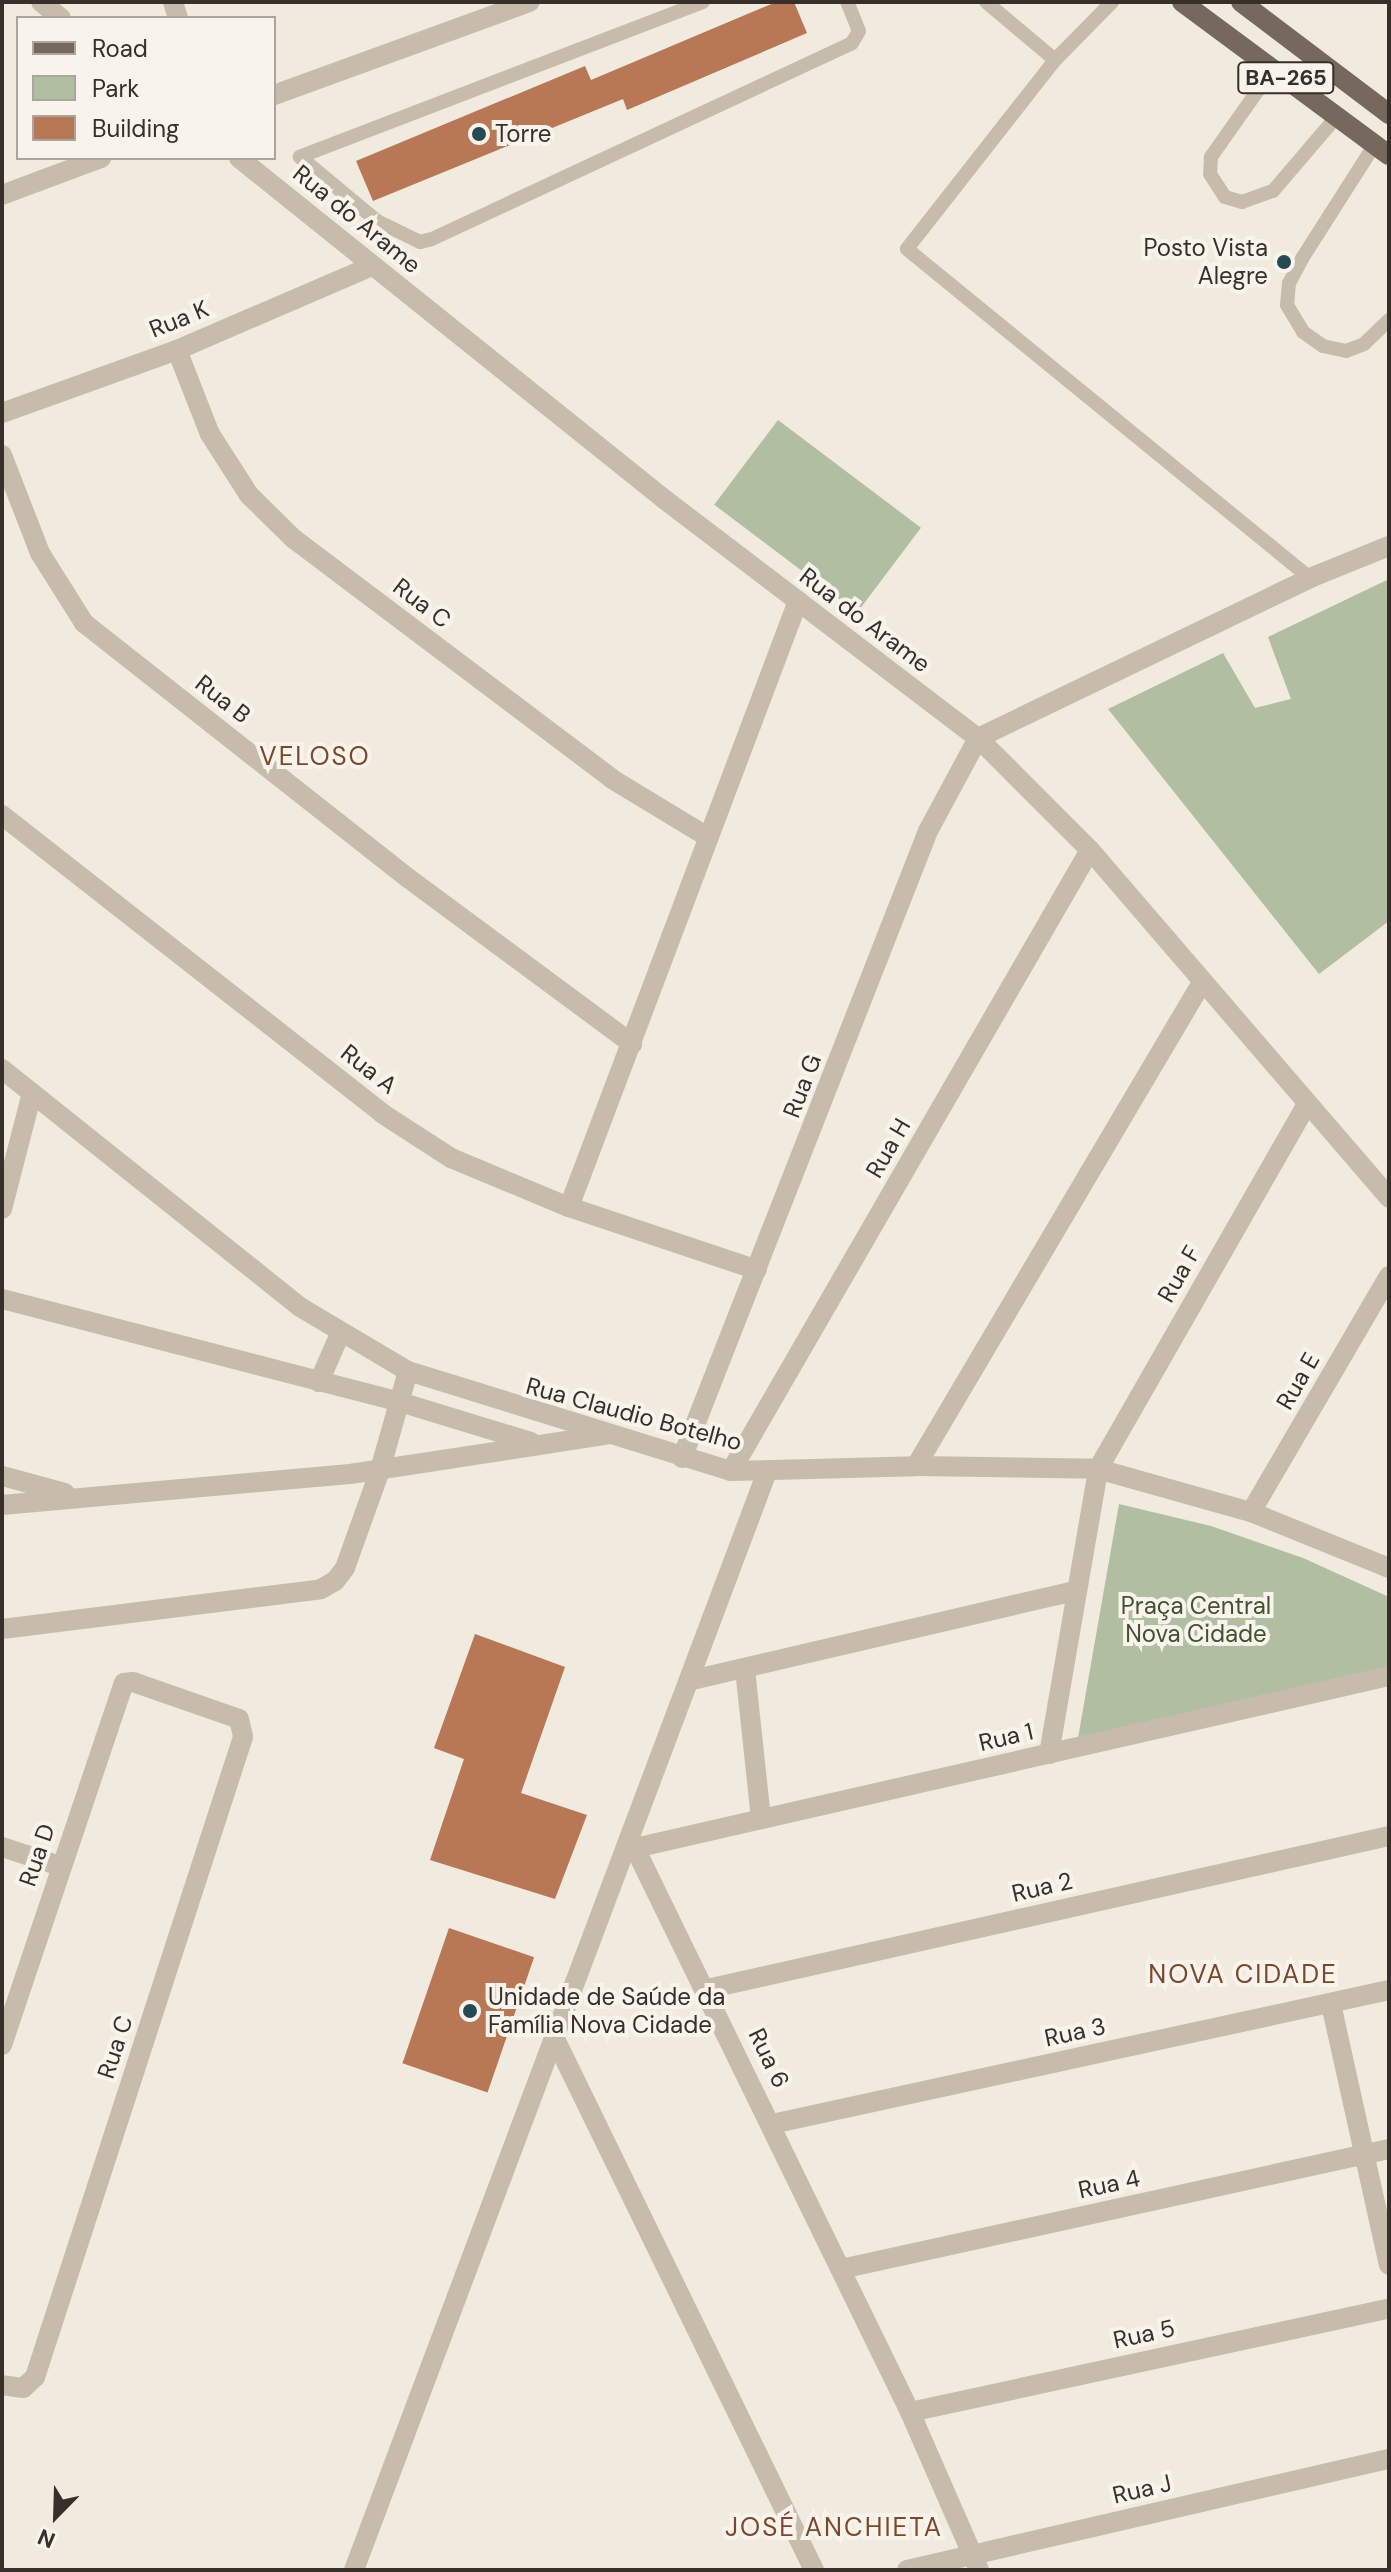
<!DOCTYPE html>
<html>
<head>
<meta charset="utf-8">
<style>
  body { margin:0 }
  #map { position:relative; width:1391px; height:2572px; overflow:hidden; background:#f0eadf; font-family:"DM Sans",sans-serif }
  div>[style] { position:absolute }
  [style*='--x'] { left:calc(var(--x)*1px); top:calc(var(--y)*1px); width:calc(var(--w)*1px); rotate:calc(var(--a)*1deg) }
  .green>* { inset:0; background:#b1bea1; transform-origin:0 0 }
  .building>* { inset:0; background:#b87755; transform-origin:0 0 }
  .service>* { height:14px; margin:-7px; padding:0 7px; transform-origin:7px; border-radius:7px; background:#c7bbac }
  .minor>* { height:20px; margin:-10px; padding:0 10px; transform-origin:10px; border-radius:10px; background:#c7bbac }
  .tertiary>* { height:20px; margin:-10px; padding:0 10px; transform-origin:10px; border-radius:10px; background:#c7bbac }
  .primary>* { height:20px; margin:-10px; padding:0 10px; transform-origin:10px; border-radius:10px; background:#76685d }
  .dots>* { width:22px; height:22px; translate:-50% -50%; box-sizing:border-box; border:4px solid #f8f3eb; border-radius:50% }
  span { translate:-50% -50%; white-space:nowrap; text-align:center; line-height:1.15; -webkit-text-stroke:8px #f8f3eb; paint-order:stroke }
  .shield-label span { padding:2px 6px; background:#f8f3eb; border:2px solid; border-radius:6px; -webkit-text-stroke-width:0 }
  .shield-label { font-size:22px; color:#362f2a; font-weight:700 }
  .poi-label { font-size:24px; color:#362f2a }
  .left { translate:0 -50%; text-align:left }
  .right { translate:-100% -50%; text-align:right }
  .street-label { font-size:24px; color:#362f2a }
  .park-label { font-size:24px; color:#425131 }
  .neighbourhood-label { font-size:26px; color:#7c472c; letter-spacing:2px }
  .frame { position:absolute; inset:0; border:4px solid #362f2a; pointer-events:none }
  .legend { position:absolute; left:16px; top:16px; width:260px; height:144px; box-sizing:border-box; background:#f8f3eb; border:2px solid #aaa59e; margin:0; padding:10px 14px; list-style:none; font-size:24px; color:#362f2a }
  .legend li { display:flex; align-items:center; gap:16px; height:40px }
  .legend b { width:40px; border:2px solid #aaa59e }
  .north { position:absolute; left:16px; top:2476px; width:80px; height:80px; -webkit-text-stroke:6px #f8f3eb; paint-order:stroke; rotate:203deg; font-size:22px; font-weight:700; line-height:32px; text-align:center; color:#362f2a }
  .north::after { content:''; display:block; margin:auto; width:28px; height:36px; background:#362f2a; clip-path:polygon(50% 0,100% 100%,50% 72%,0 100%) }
</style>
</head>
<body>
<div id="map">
  <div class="green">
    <i style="left:778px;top:420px;width:179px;height:106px;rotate:37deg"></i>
    <i style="clip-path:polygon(1389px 579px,1389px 921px,1319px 974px,1108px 709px,1223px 653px,1255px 708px,1291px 699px,1268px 637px)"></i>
    <i style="clip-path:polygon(1119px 1504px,1211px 1526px,1303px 1558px,1389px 1597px,1389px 1673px,1078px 1738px)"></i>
  </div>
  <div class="building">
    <i style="clip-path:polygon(776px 2px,794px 2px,807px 33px,627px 110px,623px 99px,373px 201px,356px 161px,585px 66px,591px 80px)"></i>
    <i style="clip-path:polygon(475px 1634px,565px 1667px,521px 1793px,587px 1815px,555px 1899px,430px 1860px,464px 1759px,434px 1748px)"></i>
    <i style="left:449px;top:1928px;width:90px;height:143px;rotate:19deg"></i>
  </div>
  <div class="service">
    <i style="--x:703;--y:2;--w:432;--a:159"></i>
    <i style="--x:300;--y:157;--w:100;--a:39.7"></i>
    <i style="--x:377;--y:221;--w:48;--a:26"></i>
    <i style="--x:420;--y:242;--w:12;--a:-14"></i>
    <i style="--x:432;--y:239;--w:463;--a:-25"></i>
    <i style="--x:852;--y:43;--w:14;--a:-60"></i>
    <i style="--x:859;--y:31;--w:31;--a:-112"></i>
    <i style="--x:986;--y:2;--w:90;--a:40"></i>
    <i style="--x:1112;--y:2;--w:81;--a:134.5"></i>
    <i style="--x:1055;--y:60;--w:240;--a:128.1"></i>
    <i style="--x:907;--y:249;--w:520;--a:39.23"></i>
    <i style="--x:1273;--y:69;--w:108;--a:125.2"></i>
    <i style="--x:1211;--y:157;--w:17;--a:93"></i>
    <i style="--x:1210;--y:174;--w:27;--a:57"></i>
    <i style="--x:1225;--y:197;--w:18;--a:16"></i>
    <i style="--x:1242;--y:202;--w:33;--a:-20"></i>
    <i style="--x:1273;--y:191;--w:99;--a:-49.5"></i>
    <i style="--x:1375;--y:144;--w:134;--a:122.5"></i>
    <i style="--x:1303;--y:257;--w:30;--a:118"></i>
    <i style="--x:1289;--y:283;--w:22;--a:95"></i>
    <i style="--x:1287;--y:305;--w:31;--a:59"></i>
    <i style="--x:1303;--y:332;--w:24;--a:35"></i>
    <i style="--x:1323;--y:346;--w:24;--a:12"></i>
    <i style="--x:1346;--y:351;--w:19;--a:-21"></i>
    <i style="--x:1364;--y:344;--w:35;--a:-44"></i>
  </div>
  <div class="minor">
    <i style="--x:41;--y:2;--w:26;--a:39"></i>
    <i style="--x:173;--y:2;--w:17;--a:73"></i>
    <i style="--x:274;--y:95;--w:272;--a:-20"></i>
    <i style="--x:239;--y:158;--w:545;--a:38.74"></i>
    <i style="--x:664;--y:499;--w:395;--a:37.3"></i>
    <i style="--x:978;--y:738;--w:158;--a:45"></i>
    <i style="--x:1090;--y:850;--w:459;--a:49.3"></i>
    <i style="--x:2;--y:195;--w:106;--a:-20.5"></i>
    <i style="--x:177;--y:350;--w:90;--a:68.6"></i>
    <i style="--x:210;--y:434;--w:72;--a:57.4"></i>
    <i style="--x:249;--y:495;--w:63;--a:44.4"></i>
    <i style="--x:294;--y:539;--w:398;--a:37"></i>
    <i style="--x:612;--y:779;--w:110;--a:31.2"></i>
    <i style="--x:2;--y:413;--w:186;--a:-19.8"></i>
    <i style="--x:177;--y:350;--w:212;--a:-23.3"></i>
    <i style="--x:2;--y:455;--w:105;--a:68.8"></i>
    <i style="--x:40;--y:553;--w:83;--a:57.8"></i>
    <i style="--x:84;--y:623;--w:412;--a:38.2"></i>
    <i style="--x:408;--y:878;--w:279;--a:36.5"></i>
    <i style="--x:2;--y:815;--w:484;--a:38.1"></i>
    <i style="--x:383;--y:1114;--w:81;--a:32.9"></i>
    <i style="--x:451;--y:1158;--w:128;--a:22.6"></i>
    <i style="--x:569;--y:1207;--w:198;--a:18.5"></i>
    <i style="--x:569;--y:1207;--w:648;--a:-69.3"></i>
    <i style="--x:2;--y:1209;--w:120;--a:-75.5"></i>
    <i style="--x:2;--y:1299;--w:411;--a:14.5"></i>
    <i style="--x:400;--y:1402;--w:137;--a:17"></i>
    <i style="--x:319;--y:1382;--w:52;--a:-66.4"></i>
    <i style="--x:916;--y:1466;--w:560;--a:-59.4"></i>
    <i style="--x:731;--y:1471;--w:717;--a:-59.97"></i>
    <i style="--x:2;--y:1476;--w:65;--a:15.1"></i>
    <i style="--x:2;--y:1505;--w:349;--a:-5.1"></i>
    <i style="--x:350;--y:1474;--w:258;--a:-8.7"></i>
    <i style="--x:1251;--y:1512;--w:273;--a:-59.7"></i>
    <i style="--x:2;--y:1629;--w:321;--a:-7.1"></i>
    <i style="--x:321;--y:1589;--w:16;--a:-30"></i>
    <i style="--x:335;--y:1581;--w:16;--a:-52"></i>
    <i style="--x:345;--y:1568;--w:104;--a:-70.3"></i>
    <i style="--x:380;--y:1470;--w:103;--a:-74.2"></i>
    <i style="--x:745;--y:1669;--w:151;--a:83.9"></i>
    <i style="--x:692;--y:1680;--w:392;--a:-13.1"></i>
    <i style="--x:1049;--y:1754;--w:289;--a:-80.2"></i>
    <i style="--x:1098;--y:1469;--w:418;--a:-60.2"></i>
    <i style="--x:631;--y:1840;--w:636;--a:64"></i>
    <i style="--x:910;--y:2412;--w:172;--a:66.4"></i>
    <i style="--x:2;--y:1847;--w:61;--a:18.1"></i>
    <i style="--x:635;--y:1848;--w:773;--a:-12.85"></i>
    <i style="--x:707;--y:1989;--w:699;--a:-12.64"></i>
    <i style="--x:1331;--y:2004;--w:267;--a:77.5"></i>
    <i style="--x:555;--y:2039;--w:591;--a:64"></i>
    <i style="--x:2;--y:2045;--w:382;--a:-71.4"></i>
    <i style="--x:124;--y:1683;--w:9;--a:-6"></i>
    <i style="--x:133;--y:1682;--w:112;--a:19.2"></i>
    <i style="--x:239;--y:1719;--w:18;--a:77"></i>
    <i style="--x:243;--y:1737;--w:673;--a:108"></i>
    <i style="--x:35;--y:2377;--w:16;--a:137"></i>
    <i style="--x:23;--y:2388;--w:21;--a:-172"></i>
    <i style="--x:772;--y:2124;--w:631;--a:-12.25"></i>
    <i style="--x:841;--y:2269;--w:561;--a:-12.35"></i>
    <i style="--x:910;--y:2412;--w:490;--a:-12.2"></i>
    <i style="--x:354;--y:2570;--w:1173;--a:-69.39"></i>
    <i style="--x:907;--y:2570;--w:495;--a:-13"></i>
  </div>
  <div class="tertiary">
    <i style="--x:2;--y:1069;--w:381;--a:38.6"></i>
    <i style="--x:300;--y:1307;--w:126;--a:30.7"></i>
    <i style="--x:408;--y:1371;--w:338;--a:17.2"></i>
    <i style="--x:731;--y:1471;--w:185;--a:-1.5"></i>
    <i style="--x:916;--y:1466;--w:182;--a:0.9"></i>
    <i style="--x:1098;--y:1469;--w:159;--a:15.7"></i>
    <i style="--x:1251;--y:1512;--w:149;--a:22.1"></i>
    <i style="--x:682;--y:1458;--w:674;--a:-68.58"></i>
    <i style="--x:928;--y:831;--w:106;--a:-61.7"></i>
    <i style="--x:978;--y:738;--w:369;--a:-25.7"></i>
    <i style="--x:1310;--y:578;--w:85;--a:-22.1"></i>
  </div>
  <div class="primary">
    <i style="--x:1182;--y:2;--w:257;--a:36.5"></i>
    <i style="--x:1241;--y:2;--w:186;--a:37.1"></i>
  </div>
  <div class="dots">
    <i style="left:479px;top:134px;background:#244b53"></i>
    <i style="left:1284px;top:262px;background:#244b53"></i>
    <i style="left:470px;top:2011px;background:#244b53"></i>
  </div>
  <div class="shield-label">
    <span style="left:1286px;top:78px">BA-265</span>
  </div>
  <div class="poi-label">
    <span class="left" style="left:495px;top:134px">Torre</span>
    <span class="right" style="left:1268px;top:262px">Posto Vista<br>Alegre</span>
    <span class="left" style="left:488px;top:2011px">Unidade de Saúde da<br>Família Nova Cidade</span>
  </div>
  <div class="street-label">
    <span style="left:357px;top:219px;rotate:39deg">Rua do Arame</span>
    <span style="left:179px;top:319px;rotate:-22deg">Rua K</span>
    <span style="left:422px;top:603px;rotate:37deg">Rua C</span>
    <span style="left:865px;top:620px;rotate:37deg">Rua do Arame</span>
    <span style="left:223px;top:699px;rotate:38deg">Rua B</span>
    <span style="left:369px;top:1069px;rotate:38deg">Rua A</span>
    <span style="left:802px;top:1086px;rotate:-69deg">Rua G</span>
    <span style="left:888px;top:1148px;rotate:-60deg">Rua H</span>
    <span style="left:1179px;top:1274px;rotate:-60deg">Rua F</span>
    <span style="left:1298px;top:1381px;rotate:-60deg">Rua E</span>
    <span style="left:634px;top:1414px;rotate:15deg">Rua Claudio Botelho</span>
    <span style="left:1006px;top:1737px;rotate:-13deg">Rua 1</span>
    <span style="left:37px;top:1855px;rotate:-71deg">Rua D</span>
    <span style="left:1042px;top:1887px;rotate:-13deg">Rua 2</span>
    <span style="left:1075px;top:2032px;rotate:-12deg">Rua 3</span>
    <span style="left:115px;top:2047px;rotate:-72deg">Rua C</span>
    <span style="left:769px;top:2058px;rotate:64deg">Rua 6</span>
    <span style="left:1109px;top:2184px;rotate:-12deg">Rua 4</span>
    <span style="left:1144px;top:2334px;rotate:-12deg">Rua 5</span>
    <span style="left:1142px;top:2489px;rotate:-13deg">Rua J</span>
  </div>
  <div class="park-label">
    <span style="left:1196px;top:1620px">Praça Central<br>Nova Cidade</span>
  </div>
  <div class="neighbourhood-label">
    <span style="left:315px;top:757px">VELOSO</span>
    <span style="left:1243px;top:1975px">NOVA CIDADE</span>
    <span style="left:834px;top:2528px">JOSÉ ANCHIETA</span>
  </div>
  <div class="frame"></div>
  <ul class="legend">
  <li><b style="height:10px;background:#76685d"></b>Road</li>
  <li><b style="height:22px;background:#b1bea1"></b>Park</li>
  <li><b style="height:22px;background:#b87755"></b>Building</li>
  </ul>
  <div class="north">N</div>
</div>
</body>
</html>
